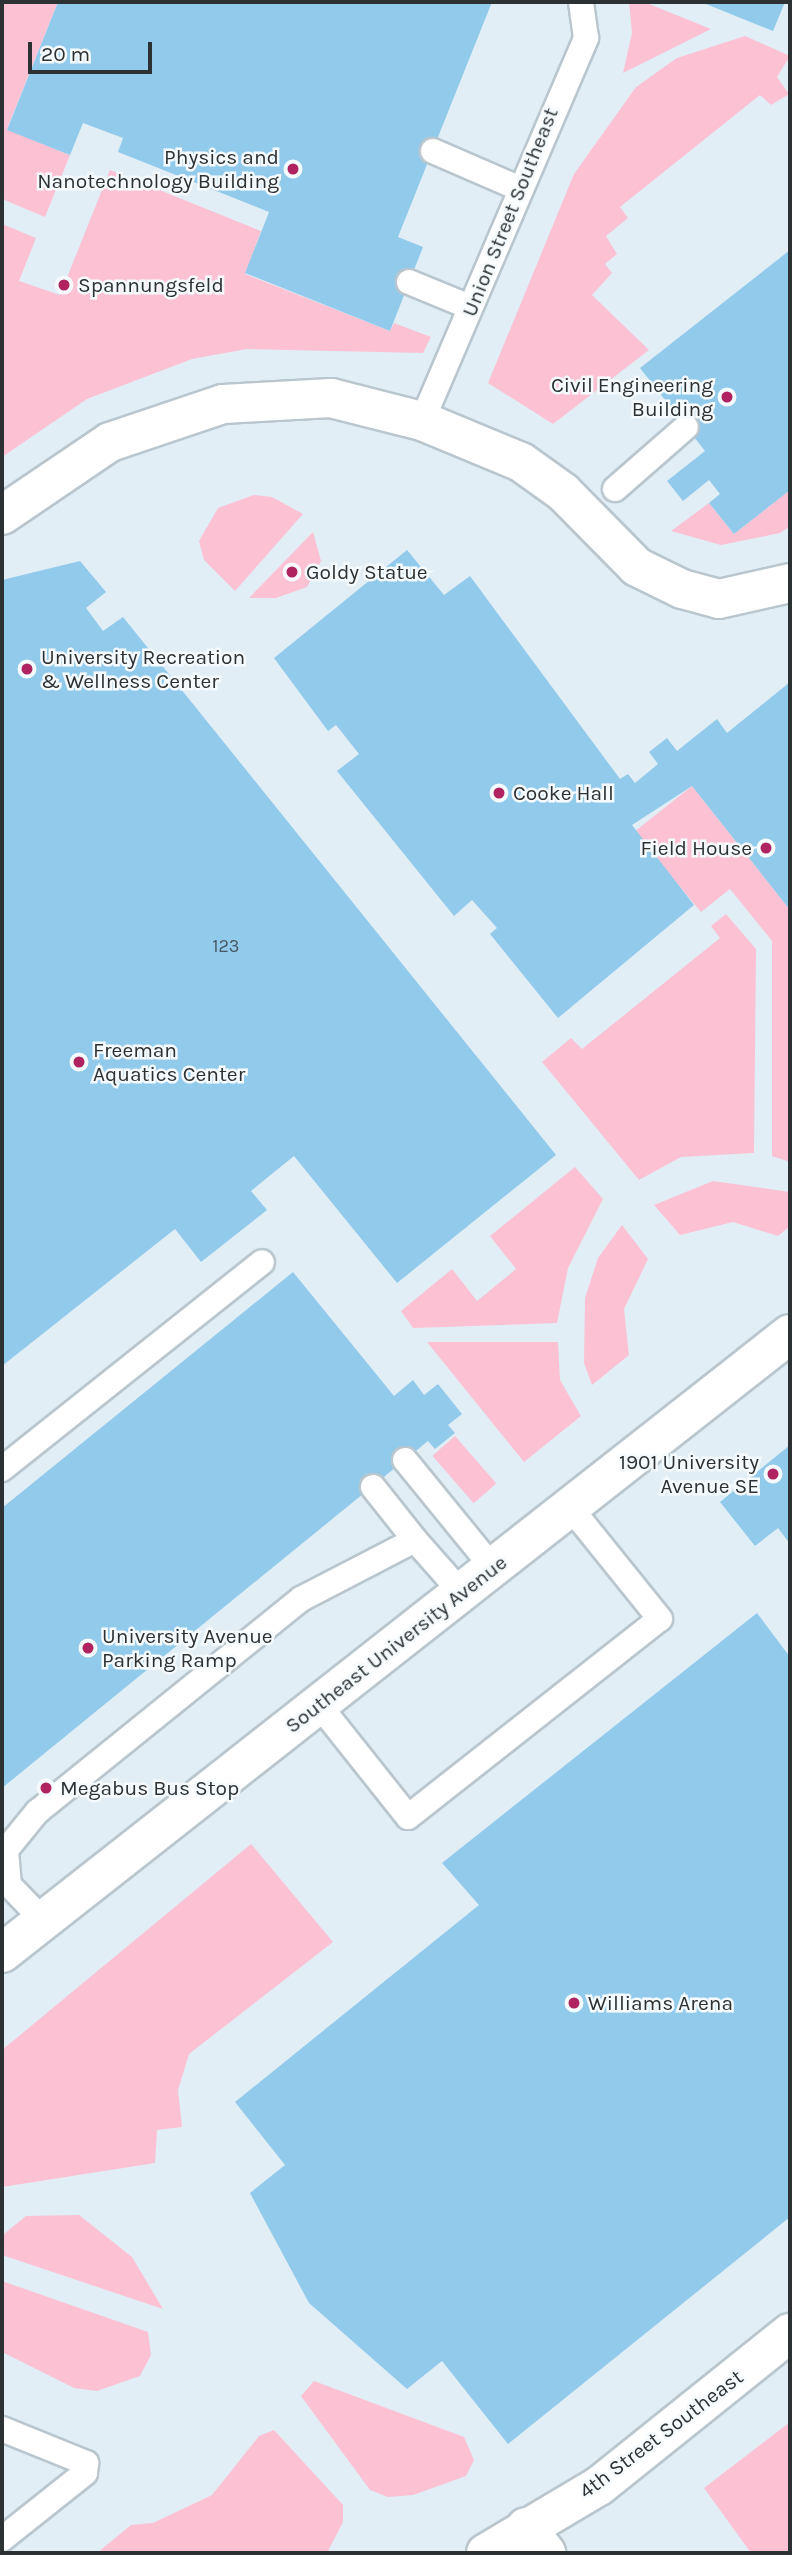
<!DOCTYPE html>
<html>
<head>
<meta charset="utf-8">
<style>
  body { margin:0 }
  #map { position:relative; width:792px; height:2555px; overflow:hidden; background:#e1eef6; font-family:Karla,sans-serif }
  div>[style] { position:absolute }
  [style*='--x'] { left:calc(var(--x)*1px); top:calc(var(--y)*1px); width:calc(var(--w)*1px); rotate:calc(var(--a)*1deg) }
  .green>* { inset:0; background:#fcc2d3; transform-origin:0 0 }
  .building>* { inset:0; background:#92caeb }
  .roads { filter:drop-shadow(2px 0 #b9c6ce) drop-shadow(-2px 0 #b9c6ce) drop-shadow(0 2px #b9c6ce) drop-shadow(0 -2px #b9c6ce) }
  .lane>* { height:24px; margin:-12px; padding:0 12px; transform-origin:12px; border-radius:12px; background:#fff }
  .secondary>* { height:38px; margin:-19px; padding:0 19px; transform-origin:19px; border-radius:19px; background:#fff }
  .dots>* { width:19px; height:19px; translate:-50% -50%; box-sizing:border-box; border:4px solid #f5fafd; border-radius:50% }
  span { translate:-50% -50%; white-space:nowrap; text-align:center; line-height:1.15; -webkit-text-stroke:5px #f5fafd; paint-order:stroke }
  .number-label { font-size:18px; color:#465762 }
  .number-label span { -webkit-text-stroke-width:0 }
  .poi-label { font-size:21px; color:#2c3134 }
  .right { translate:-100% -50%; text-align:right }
  .left { translate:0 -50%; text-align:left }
  .street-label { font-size:21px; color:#2c3134 }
  .frame { position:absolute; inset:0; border:4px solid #2c3134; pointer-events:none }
  .scale { position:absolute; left:28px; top:42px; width:124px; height:32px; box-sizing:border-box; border:4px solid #2c3134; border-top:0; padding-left:9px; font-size:21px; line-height:24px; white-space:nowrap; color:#2c3134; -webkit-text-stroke:5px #f5fafd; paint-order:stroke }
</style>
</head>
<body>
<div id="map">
  <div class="green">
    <i style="clip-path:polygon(2px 2px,58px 2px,7px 129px,70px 155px,45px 217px,2px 199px)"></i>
    <i style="clip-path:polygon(629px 2px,644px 2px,711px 29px,623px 73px,632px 33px)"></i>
    <i style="clip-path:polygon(745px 36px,790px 56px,777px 77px,789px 94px,771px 105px,760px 95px,620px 207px,628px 218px,606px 236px,617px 254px,605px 264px,612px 273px,592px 295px,649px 350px,553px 424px,488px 383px,574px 174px,636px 87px,677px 58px)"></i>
    <i style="clip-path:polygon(110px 170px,261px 231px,245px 274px,390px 331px,394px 323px,431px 337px,423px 353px,247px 349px,192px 359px,87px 399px,2px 457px,2px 224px,36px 238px,19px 281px,60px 295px)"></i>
    <i style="clip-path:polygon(790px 490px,790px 526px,780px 533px,721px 545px,671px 531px,709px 503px,734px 534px)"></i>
    <i style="clip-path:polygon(254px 495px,272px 497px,303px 514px,235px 591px,204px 560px,199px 541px,218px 508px)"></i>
    <i style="clip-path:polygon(313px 532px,321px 561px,307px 587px,276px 598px,249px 598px)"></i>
    <i style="clip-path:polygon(692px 786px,790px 910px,790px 1162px,772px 1156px,772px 941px,730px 889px,701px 912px,634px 832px)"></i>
    <i style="clip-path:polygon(726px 914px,756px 949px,754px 1153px,681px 1157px,639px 1180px,542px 1062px,571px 1038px,582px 1049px,720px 938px,711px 926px)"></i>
    <i style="clip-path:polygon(575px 1167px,603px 1199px,568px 1268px,557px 1323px,413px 1328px,401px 1311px,452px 1269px,477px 1301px,516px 1269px,490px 1236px)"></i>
    <i style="clip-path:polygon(713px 1181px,790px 1192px,790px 1226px,778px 1236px,733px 1222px,680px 1235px,654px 1205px)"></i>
    <i style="clip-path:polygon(622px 1225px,648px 1259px,624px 1309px,629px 1355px,592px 1385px,584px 1363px,585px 1298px,598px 1258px)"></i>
    <i style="clip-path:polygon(427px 1342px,558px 1342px,560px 1380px,581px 1416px,524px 1462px)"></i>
    <i style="left:455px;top:1436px;width:63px;height:30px;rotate:49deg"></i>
    <i style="clip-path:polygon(251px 1844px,333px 1942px,189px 2054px,178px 2090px,182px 2127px,157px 2130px,155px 2163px,2px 2187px,2px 2050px)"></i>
    <i style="clip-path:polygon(79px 2215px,132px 2257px,163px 2309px,2px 2255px,4px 2234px,26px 2216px)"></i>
    <i style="clip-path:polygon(2px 2281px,148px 2332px,151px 2355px,140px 2376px,97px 2391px,74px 2388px,2px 2352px)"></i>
    <i style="clip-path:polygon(314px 2381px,464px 2437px,474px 2460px,466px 2476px,413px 2495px,388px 2497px,370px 2490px,301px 2396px)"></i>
    <i style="clip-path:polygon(790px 2422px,790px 2553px,751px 2553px,704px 2488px)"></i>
    <i style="clip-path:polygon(274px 2430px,343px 2505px,343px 2522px,327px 2553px,97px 2553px,131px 2525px,153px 2523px,212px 2495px,259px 2436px)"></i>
  </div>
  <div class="building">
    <i style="clip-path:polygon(58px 2px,492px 2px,398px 237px,423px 247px,390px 331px,245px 273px,269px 212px,118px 152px,123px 138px,83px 123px,70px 155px,7px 130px)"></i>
    <i style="clip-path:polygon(701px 2px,785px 2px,773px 31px)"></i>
    <i style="clip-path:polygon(790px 250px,790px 490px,734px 534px,709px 503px,720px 494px,709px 480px,683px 501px,667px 481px,705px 451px,640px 368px)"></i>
    <i style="clip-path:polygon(407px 550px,444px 595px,470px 576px,620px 779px,628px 774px,635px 783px,658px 764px,649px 752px,667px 738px,677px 751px,717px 719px,727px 733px,790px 682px,790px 910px,692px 786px,632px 825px,694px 905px,558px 1018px,490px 934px,497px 928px,472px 900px,454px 916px,337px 771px,359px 754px,336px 725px,328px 731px,274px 658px)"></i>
    <i style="clip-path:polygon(80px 561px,106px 592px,86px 608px,103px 631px,123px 617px,556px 1155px,397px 1283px,294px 1156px,251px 1191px,267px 1210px,201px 1262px,175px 1229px,2px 1366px,2px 580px)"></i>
    <i style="clip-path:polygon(293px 1272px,394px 1396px,413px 1380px,424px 1395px,438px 1384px,462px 1414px,448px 1425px,455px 1433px,435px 1449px,428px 1441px,2px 1788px,2px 1508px)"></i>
    <i style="clip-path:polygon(790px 1445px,790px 1544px,778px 1528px,755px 1546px,720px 1502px)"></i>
    <i style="clip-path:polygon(757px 1613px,790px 1657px,790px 2217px,508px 2444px,442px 2361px,407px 2389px,309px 2303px,250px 2193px,285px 2165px,235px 2102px,479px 1905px,442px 1863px)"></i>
  </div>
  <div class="roads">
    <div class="lane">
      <i style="--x:433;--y:151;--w:93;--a:23.5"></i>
      <i style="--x:409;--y:282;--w:66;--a:22.3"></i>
      <i style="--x:422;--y:421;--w:417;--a:-66.8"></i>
      <i style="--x:586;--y:38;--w:36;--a:-98"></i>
      <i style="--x:615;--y:489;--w:94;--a:-41.1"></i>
      <i style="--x:405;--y:1460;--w:139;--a:50.8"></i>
      <i style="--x:2;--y:1469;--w:332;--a:-38.5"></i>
      <i style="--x:373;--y:1487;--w:68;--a:51.6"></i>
      <i style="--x:319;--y:1705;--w:143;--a:51.5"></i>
      <i style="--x:408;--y:1817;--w:320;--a:-38.2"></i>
      <i style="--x:660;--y:1619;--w:144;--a:-128.8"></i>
      <i style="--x:46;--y:1923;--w:53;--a:-134.2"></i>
      <i style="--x:9;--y:1885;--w:35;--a:-95"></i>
      <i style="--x:6;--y:1850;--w:49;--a:-50.8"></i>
      <i style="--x:37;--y:1812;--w:339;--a:-38.9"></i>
      <i style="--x:301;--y:1599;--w:128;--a:-27.4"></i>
      <i style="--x:415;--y:1540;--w:69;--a:48.5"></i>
      <i style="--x:2;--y:2429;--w:91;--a:22"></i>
      <i style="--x:86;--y:2463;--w:10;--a:96"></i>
      <i style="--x:85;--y:2473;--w:106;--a:141.5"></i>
    </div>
    <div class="secondary">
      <i style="--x:2;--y:515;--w:130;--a:-34.1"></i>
      <i style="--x:110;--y:442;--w:119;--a:-18.6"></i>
      <i style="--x:223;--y:404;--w:108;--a:-3.2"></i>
      <i style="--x:331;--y:398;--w:94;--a:14.2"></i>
      <i style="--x:422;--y:421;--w:107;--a:22.5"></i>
      <i style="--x:521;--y:462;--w:52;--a:35.5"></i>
      <i style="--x:563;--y:492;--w:105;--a:45.4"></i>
      <i style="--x:637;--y:567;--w:50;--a:26.1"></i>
      <i style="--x:682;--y:589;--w:38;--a:15"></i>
      <i style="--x:719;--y:599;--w:73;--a:-12.7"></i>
      <i style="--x:2;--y:1953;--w:1002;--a:-38.15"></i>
      <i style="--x:526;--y:2527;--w:33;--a:52"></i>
      <i style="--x:486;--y:2553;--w:131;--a:-30.7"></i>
      <i style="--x:599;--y:2486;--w:245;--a:-38.7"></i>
    </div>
  </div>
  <div class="dots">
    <i style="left:293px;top:169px;background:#af2361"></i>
    <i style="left:64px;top:285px;background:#af2361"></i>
    <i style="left:727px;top:397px;background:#af2361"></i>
    <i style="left:292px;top:572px;background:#af2361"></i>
    <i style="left:27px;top:669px;background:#af2361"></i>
    <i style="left:499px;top:793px;background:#af2361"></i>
    <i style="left:766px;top:848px;background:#af2361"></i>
    <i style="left:79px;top:1062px;background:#af2361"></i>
    <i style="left:773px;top:1474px;background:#af2361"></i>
    <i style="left:88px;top:1648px;background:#af2361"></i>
    <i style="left:46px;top:1788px;background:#af2361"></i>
    <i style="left:574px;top:2003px;background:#af2361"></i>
  </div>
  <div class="number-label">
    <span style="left:226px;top:946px">123</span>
  </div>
  <div class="poi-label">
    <span class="right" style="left:279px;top:169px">Physics and<br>Nanotechnology Building</span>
    <span class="left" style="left:78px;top:285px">Spannungsfeld</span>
    <span class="right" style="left:713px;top:397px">Civil Engineering<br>Building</span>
    <span class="left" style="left:306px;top:572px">Goldy Statue</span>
    <span class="left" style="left:41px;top:669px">University Recreation<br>&amp; Wellness Center</span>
    <span class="left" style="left:513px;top:793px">Cooke Hall</span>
    <span class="right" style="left:752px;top:848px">Field House</span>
    <span class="left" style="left:93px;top:1062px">Freeman<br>Aquatics Center</span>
    <span class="right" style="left:759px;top:1474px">1901 University<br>Avenue SE</span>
    <span class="left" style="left:102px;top:1648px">University Avenue<br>Parking Ramp</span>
    <span class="left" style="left:60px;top:1788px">Megabus Bus Stop</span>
    <span class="left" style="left:588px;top:2003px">Williams Arena</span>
  </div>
  <div class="street-label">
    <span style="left:510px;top:212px;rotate:-68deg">Union Street Southeast</span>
    <span style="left:396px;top:1644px;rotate:-38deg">Southeast University Avenue</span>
    <span style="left:661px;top:2434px;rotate:-37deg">4th Street Southeast</span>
  </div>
  <div class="frame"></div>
  <div class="scale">20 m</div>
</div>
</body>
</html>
